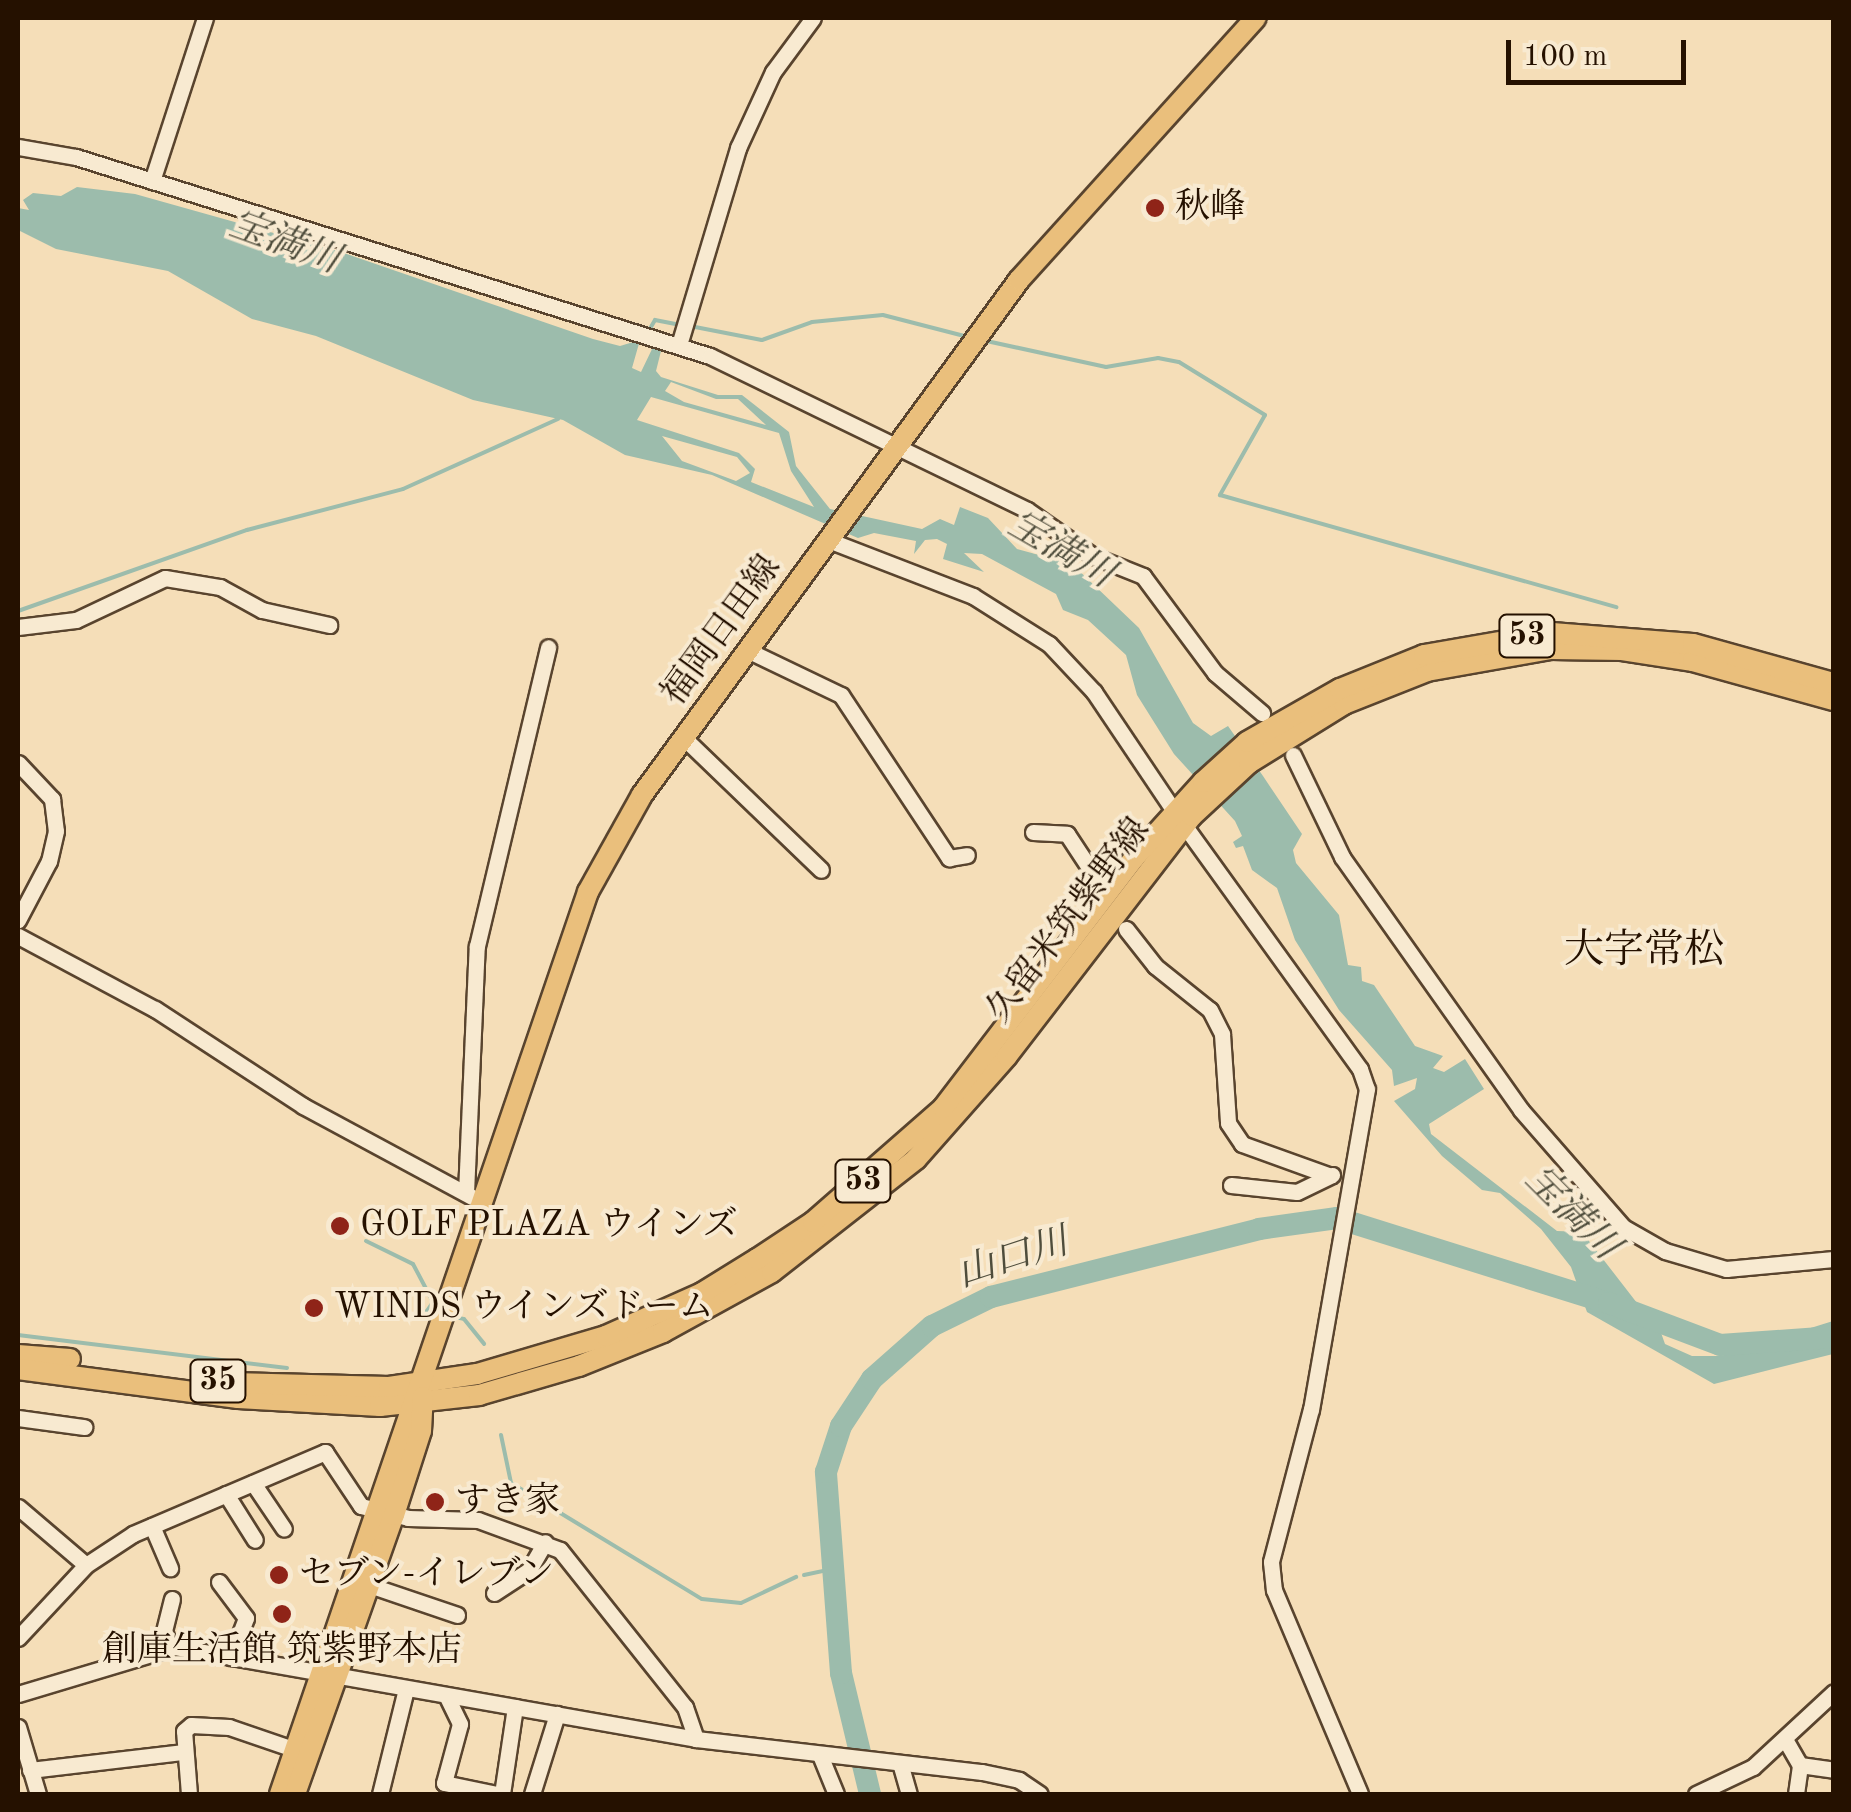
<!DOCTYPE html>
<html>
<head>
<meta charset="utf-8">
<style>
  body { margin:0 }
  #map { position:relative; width:1851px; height:1812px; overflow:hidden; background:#f5deb8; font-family:"Old Standard TT","Noto Serif JP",serif }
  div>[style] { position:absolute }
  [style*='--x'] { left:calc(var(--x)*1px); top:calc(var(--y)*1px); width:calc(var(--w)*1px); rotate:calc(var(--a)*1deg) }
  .water>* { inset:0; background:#9cbcac }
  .stream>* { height:4px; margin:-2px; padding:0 2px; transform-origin:2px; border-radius:2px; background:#9cbcac }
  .river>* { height:22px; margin:-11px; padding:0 11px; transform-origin:11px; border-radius:11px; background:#9cbcac }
  .roads { filter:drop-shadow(2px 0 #59442e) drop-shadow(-2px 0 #59442e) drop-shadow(0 2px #59442e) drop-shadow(0 -2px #59442e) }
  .minor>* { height:15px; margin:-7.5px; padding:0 7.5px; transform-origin:7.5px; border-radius:7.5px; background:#f8ead1 }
  .major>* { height:20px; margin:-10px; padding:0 10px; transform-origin:10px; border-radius:10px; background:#eabf7c }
  .dots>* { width:28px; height:28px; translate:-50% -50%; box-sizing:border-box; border:5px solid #f8ead1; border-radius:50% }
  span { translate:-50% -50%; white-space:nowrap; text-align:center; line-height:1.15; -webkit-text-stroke:8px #f8ead1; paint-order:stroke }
  .shield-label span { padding:2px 8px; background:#f8ead1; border:2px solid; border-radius:8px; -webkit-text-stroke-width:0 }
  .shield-label { font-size:32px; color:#251100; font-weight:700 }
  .poi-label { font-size:35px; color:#251100 }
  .left { translate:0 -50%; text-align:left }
  .street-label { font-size:35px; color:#251100 }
  .water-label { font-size:38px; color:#4f4d3c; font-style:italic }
  .quarter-label { font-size:40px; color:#251100 }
  .frame { position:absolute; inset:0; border:20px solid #251100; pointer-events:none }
  .scale { position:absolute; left:1506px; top:40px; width:180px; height:45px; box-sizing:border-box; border:5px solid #251100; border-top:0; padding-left:12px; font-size:30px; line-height:35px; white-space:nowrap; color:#251100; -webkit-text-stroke:8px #f8ead1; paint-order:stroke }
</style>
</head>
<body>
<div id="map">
  <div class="water">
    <i style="clip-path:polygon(evenodd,77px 187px,135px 194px,338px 251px,593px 339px,620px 346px,640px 340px,632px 368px,641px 372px,653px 347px,661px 351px,656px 371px,661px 377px,718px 395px,742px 395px,789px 432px,796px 466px,830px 509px,922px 529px,940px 519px,954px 525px,960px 507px,988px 518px,1017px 549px,1072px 564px,1139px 628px,1193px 723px,1211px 736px,1228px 726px,1263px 776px,1302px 834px,1293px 850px,1296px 863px,1339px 915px,1348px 965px,1361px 967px,1362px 981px,1374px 985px,1415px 1046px,1443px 1056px,1433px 1068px,1444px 1072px,1465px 1059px,1484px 1089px,1429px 1124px,1431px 1134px,1557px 1231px,1582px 1232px,1637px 1303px,1654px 1313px,1665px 1344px,1692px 1356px,1721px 1356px,1833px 1321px,1833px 1354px,1714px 1384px,1587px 1312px,1571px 1267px,1541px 1229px,1500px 1193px,1482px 1190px,1442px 1156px,1394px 1101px,1415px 1089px,1417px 1078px,1394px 1086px,1392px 1070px,1339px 1010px,1295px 940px,1277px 888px,1252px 870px,1243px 846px,1236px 848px,1233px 842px,1242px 836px,1235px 821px,1174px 754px,1137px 695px,1126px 655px,1088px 620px,1063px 610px,1056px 594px,982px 554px,964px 553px,984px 572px,943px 559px,947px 544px,937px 539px,925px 540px,914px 554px,916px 541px,874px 533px,858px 538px,712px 475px,625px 455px,563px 420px,473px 400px,316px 336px,252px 319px,168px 271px,56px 249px,18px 230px,18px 208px,29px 210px,23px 200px,33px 193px,61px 196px,77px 187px,671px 382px,716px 399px,738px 399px,766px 425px,684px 402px,665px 391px,671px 382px,77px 187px,651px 397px,779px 433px,791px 471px,814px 507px,751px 482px,755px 469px,739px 453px,637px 420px,651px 397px,77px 187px,662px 436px,737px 457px,750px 473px,736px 481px,682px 461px,662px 436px)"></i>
  </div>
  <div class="stream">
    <i style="--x:690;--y:326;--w:73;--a:11"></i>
    <i style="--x:762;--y:340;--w:53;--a:-19.8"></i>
    <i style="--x:812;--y:322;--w:71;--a:-5.6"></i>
    <i style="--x:883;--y:315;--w:88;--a:14.5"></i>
    <i style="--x:648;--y:332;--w:14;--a:-60"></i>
    <i style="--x:655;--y:320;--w:26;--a:11"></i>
    <i style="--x:982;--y:340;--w:127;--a:12.3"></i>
    <i style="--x:1106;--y:367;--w:53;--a:-9.8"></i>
    <i style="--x:1158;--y:358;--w:21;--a:11"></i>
    <i style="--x:1179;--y:362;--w:101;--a:31.6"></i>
    <i style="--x:1265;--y:415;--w:92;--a:119.4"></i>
    <i style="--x:1220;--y:495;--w:412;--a:15.8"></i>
    <i style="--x:18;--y:611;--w:243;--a:-19.5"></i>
    <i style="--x:247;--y:530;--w:161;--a:-14.7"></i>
    <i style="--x:403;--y:489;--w:170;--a:-24.3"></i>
    <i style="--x:366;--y:1241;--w:52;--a:26.1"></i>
    <i style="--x:413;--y:1264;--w:43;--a:62.2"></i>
    <i style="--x:433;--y:1302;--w:11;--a:124"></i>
    <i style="--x:427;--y:1311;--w:8;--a:14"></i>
    <i style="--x:449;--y:1316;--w:15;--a:11"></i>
    <i style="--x:464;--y:1319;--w:32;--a:51"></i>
    <i style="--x:18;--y:1335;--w:271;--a:7"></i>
    <i style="--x:501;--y:1435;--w:49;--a:78.2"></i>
    <i style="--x:511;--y:1483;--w:223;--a:31.3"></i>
    <i style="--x:702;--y:1599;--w:39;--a:6"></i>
    <i style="--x:741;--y:1603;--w:61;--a:-25.3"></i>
    <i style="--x:804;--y:1575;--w:33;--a:-12"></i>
  </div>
  <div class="river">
    <i style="--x:870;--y:1794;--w:124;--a:-103.5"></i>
    <i style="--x:841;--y:1673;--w:202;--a:-94.3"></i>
    <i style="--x:826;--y:1472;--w:48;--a:-71.9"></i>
    <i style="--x:841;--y:1426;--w:56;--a:-56.6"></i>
    <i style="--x:872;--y:1379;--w:80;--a:-41.5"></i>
    <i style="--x:932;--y:1326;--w:66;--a:-26.2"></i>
    <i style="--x:991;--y:1297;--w:276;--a:-14.2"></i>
    <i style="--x:1259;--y:1229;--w:79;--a:-8"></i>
    <i style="--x:1337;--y:1218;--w:285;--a:17.4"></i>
    <i style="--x:1609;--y:1303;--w:119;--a:20.7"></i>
    <i style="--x:1720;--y:1345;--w:114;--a:-4"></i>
  </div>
  <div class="roads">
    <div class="minor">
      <i style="--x:18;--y:147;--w:59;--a:9.8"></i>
      <i style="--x:76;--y:157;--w:664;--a:17.43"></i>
      <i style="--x:710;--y:356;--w:352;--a:25.9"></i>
      <i style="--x:1027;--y:510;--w:80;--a:34.9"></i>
      <i style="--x:1093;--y:556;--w:54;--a:21.8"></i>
      <i style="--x:1143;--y:576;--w:121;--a:53.4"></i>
      <i style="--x:1215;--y:673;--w:62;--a:40.4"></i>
      <i style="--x:152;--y:181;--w:171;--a:-72"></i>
      <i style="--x:679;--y:345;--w:206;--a:-73.3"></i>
      <i style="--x:738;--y:148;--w:84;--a:-65.3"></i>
      <i style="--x:773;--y:72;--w:67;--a:-53.5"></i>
      <i style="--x:828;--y:540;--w:155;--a:21.1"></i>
      <i style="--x:973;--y:596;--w:90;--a:32.3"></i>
      <i style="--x:1049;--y:644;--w:66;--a:46.8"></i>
      <i style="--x:1094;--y:692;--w:143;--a:56.1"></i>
      <i style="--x:18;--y:627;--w:58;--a:-6.9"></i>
      <i style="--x:76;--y:620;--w:98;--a:-25.3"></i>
      <i style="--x:165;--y:578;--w:56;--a:9.3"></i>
      <i style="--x:220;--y:587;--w:48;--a:28.7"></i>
      <i style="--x:262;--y:610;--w:69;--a:12.6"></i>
      <i style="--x:747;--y:650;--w:104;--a:25.6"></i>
      <i style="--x:841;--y:695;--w:196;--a:56.5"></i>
      <i style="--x:949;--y:858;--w:18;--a:-9"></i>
      <i style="--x:684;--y:738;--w:190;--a:43.9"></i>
      <i style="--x:1293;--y:755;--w:113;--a:64.3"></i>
      <i style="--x:1342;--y:857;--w:310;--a:54.7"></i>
      <i style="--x:1521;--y:1110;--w:155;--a:48.9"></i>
      <i style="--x:1623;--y:1227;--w:48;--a:29.7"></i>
      <i style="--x:1665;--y:1251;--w:64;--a:16.4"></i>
      <i style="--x:1726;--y:1269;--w:108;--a:-5.3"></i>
      <i style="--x:18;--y:763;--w:50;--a:46.6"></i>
      <i style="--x:52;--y:799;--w:32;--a:83"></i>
      <i style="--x:56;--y:831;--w:31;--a:103"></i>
      <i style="--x:49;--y:861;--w:67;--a:117.7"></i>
      <i style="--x:1184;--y:825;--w:301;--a:54.2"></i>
      <i style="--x:1360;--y:1069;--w:21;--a:71"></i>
      <i style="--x:1367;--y:1089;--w:325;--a:99.9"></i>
      <i style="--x:1311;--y:1409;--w:158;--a:104.7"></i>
      <i style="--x:1271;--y:1562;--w:28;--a:84"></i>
      <i style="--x:1274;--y:1590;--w:221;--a:67.1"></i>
      <i style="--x:1033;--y:832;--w:34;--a:3"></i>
      <i style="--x:1067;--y:834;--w:56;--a:56.6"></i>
      <i style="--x:1126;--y:929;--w:47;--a:51.9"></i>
      <i style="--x:1155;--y:966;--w:70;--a:38.7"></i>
      <i style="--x:1210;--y:1010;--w:27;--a:63"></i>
      <i style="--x:1222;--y:1034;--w:89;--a:86.1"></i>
      <i style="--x:1228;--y:1123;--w:25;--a:56"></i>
      <i style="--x:1242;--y:1144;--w:91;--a:19.8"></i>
      <i style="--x:18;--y:936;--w:155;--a:28.1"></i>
      <i style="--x:155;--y:1009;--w:177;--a:33.2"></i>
      <i style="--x:303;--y:1106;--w:192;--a:28.3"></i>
      <i style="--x:1231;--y:1185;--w:66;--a:6.1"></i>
      <i style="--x:1297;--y:1192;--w:39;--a:-26"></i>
      <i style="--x:466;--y:1193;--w:247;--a:-87.5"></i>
      <i style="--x:477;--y:946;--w:307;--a:-76.6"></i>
      <i style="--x:18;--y:1418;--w:67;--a:7.8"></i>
      <i style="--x:253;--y:1483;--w:55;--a:56"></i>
      <i style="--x:226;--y:1494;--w:54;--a:57.8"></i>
      <i style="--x:18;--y:1507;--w:89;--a:40.5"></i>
      <i style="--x:152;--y:1526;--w:46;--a:66.8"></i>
      <i style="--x:219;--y:1582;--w:45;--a:53.1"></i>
      <i style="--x:246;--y:1618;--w:42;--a:111"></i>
      <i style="--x:369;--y:1585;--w:93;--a:18.8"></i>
      <i style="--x:494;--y:1593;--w:42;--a:-33.3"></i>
      <i style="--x:529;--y:1570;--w:32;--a:-60"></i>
      <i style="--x:18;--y:1638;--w:100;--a:-47"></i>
      <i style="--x:86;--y:1565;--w:56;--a:-33.4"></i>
      <i style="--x:133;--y:1534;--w:209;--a:-23.1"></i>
      <i style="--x:325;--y:1452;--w:65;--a:56.3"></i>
      <i style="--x:361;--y:1506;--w:49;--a:14.3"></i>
      <i style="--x:408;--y:1518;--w:70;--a:1.6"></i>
      <i style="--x:478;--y:1520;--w:87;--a:20.1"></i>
      <i style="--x:560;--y:1550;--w:201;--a:51.5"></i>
      <i style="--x:685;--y:1707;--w:34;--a:71"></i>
      <i style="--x:170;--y:1648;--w:18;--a:-109"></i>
      <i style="--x:164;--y:1631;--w:33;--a:-76"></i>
      <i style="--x:18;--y:1694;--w:164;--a:-16.7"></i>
      <i style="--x:175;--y:1647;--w:529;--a:10.01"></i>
      <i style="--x:696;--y:1739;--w:288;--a:6.6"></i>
      <i style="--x:982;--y:1772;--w:38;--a:12"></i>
      <i style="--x:1019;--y:1780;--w:25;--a:34"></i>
      <i style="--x:446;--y:1695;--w:32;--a:64"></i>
      <i style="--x:460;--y:1724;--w:61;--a:105.2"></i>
      <i style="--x:444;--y:1783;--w:53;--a:11.9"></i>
      <i style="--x:18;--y:1727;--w:70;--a:73.4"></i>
      <i style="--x:1786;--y:1741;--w:28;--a:60"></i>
      <i style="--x:1800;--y:1765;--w:34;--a:8"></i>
      <i style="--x:820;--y:1755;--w:42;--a:67.7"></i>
      <i style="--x:900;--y:1763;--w:32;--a:74"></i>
      <i style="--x:30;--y:1770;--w:155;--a:-6.7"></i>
      <i style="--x:189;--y:1794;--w:63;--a:-94.5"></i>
      <i style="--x:184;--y:1731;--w:9;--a:-41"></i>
      <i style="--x:191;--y:1725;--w:38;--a:3"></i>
      <i style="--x:229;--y:1727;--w:71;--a:18.9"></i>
      <i style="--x:380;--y:1794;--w:108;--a:-76.1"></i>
      <i style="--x:502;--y:1794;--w:88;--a:-81.5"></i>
      <i style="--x:532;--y:1794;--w:84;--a:-72.6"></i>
      <i style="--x:1696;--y:1794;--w:63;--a:-25.3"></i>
      <i style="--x:1753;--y:1767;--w:110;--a:-42.8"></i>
      <i style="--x:1796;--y:1794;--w:29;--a:-82"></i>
    </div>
    <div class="major">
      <i style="--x:18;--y:1355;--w:52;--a:4.4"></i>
      <i style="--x:18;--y:1369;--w:222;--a:7.5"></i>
      <i style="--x:238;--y:1398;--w:142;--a:3.2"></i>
      <i style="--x:380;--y:1406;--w:100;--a:-6.3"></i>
      <i style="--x:479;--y:1395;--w:104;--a:-16.2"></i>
      <i style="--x:579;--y:1366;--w:91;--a:-22"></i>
      <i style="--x:663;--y:1332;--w:124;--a:-28.8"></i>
      <i style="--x:772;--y:1272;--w:183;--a:-38.1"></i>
      <i style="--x:916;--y:1159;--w:137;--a:-48.5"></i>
      <i style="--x:1007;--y:1056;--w:303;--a:-52.4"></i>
      <i style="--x:1192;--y:816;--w:78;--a:-42.9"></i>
      <i style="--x:1249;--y:763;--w:112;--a:-31.8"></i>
      <i style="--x:1344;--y:704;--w:89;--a:-21.7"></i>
      <i style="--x:1427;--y:671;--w:126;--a:-10.1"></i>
      <i style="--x:1551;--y:649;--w:71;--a:0.8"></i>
      <i style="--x:1622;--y:650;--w:72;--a:8.8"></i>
      <i style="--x:1693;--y:661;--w:146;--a:15.5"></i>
      <i style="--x:232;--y:1383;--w:157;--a:1.5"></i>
      <i style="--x:389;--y:1387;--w:89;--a:-8.4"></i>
      <i style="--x:477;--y:1374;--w:134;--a:-16.4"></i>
      <i style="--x:606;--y:1336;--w:105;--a:-24.1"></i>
      <i style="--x:702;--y:1293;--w:65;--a:-31.7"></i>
      <i style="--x:757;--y:1259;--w:67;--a:-33.5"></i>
      <i style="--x:813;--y:1222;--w:173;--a:-41.2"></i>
      <i style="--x:943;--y:1108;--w:315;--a:-52.6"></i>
      <i style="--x:1134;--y:858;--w:103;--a:-47.8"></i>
      <i style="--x:1203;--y:782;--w:59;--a:-42.3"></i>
      <i style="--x:1247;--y:742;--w:107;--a:-29.7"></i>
      <i style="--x:1340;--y:689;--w:91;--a:-22"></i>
      <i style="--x:1424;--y:655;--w:130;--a:-9.8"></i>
      <i style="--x:1552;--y:633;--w:141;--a:4.5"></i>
      <i style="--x:1693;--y:644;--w:146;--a:15.5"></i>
      <i style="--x:280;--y:1794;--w:953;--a:-71.15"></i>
      <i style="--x:588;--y:892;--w:111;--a:-60.9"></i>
      <i style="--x:642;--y:795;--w:638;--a:-53.79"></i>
      <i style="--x:1019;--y:280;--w:353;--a:-47.9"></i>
      <i style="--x:295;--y:1794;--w:296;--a:-70.5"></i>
      <i style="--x:394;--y:1515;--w:88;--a:-72.2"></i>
      <i style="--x:421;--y:1431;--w:34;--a:-87"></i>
    </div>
  </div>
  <div class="dots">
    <i style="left:1155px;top:208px;background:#8f2418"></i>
    <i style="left:340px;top:1226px;background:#8f2418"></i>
    <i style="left:314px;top:1308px;background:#8f2418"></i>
    <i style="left:435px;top:1502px;background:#8f2418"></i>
    <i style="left:279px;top:1575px;background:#8f2418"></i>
    <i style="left:282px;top:1614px;background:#8f2418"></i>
  </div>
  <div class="shield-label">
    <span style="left:1527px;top:636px">53</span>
    <span style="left:863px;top:1181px">53</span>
    <span style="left:218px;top:1381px">35</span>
  </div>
  <div class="poi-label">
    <span class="left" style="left:1175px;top:208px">秋峰</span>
    <span class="left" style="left:360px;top:1226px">GOLF PLAZA ウインズ</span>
    <span class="left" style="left:334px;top:1308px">WINDS ウインズドーム</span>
    <span class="left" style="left:455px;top:1502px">すき家</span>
    <span class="left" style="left:299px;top:1575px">セブン-イレブン</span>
    <span style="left:282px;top:1651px">創庫生活館 筑紫野本店</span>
  </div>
  <div class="street-label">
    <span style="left:722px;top:631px;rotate:-54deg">福岡日田線</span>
    <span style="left:1069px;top:921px;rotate:-53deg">久留米筑紫野線</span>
  </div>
  <div class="water-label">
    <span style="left:284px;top:244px;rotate:20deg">宝満川</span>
    <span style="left:1060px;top:551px;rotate:30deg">宝満川</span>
    <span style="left:1571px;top:1214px;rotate:45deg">宝満川</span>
    <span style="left:1013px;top:1260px;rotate:-18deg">山口川</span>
  </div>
  <div class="quarter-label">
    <span style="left:1644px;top:952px">大字常松</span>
  </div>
  <div class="frame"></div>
  <div class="scale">100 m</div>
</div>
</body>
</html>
